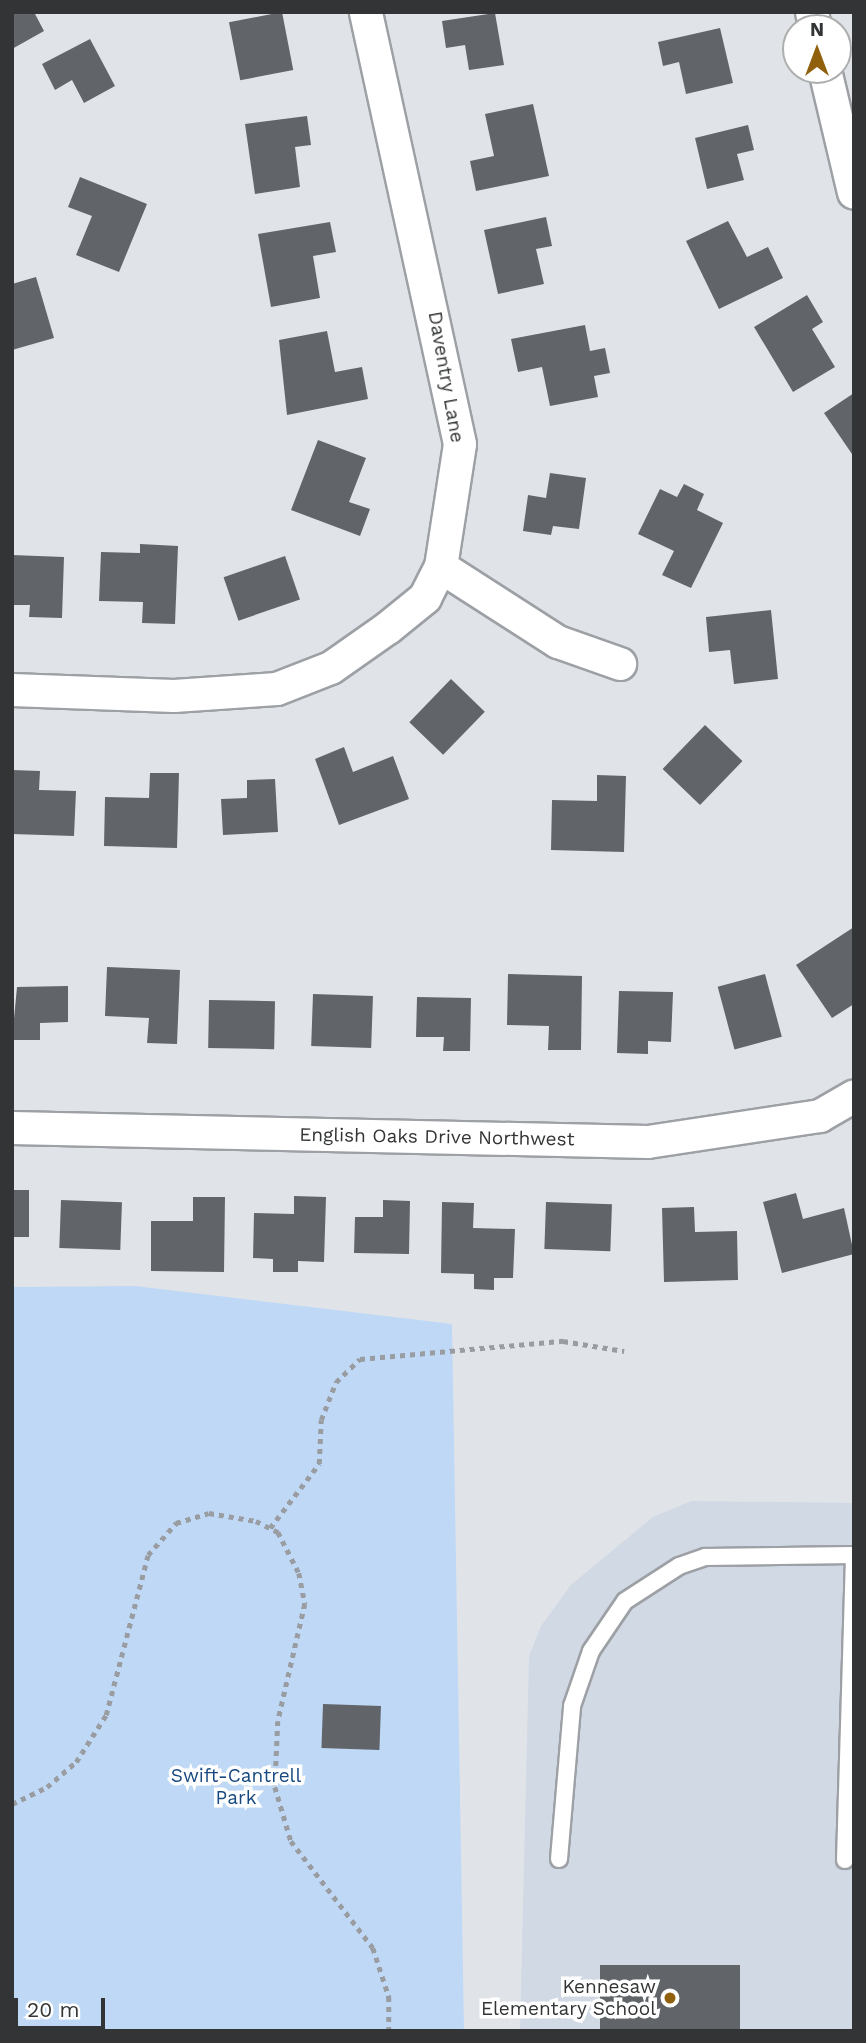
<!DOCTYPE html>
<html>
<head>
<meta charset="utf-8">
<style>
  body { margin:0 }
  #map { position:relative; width:866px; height:2043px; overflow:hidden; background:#e0e4e9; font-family:"Work Sans",sans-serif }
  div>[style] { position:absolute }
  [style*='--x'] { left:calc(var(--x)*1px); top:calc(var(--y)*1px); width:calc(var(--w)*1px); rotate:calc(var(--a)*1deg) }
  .built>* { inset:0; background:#d0d9e4 }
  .green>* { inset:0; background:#bfd8f6 }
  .building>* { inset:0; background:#616569; transform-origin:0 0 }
  .path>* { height:4.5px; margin-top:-2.25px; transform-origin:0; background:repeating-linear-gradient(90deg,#999ca0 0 5px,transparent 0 10px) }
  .roads { filter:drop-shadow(2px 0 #9da0a5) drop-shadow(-2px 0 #9da0a5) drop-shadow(0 2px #9da0a5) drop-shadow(0 -2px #9da0a5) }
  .lane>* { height:16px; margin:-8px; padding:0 8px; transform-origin:8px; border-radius:8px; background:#fff }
  .street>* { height:32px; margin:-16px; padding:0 16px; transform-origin:16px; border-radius:16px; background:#fff }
  .dots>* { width:19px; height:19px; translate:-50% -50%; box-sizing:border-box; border:4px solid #fff; border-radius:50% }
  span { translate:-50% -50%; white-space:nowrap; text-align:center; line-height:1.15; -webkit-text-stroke:7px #fff; paint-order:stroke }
  .street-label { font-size:19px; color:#323435 }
  .park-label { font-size:19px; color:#184a81 }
  .poi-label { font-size:19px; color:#323435 }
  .right { translate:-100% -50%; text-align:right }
  .frame { position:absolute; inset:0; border:14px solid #323435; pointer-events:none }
  .north { position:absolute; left:782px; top:14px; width:70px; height:70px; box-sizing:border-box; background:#fff; border:2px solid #adaeae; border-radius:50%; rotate:0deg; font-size:19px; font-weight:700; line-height:28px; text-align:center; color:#323435 }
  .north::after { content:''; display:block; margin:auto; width:24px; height:32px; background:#90600c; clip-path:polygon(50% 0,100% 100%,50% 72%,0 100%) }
  .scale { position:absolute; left:14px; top:1998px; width:91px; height:32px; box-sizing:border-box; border:4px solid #323435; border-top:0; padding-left:9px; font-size:21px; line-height:24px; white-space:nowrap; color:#323435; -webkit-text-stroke:5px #fff; paint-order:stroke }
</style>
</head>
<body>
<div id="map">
  <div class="built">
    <i style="clip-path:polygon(692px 1501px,854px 1503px,854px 2031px,520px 2031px,529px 1656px,541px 1626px,571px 1585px,653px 1517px)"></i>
  </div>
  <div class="green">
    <i style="clip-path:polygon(135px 1286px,452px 1324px,464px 2031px,12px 2031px,12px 1287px)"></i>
  </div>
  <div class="building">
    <i style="clip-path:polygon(12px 12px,34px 12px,44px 31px,12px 49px)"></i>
    <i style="left:282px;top:12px;width:59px;height:54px;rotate:79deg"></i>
    <i style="clip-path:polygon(495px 13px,504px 65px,469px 70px,465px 45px,446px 48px,442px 21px)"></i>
    <i style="clip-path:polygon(720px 28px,733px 83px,686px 94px,679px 62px,663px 66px,658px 42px)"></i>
    <i style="clip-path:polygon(90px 39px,115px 86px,84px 103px,72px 80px,55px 90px,42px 64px)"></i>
    <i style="clip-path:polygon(533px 104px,549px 176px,476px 191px,470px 161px,494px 156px,485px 114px)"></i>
    <i style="clip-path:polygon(307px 116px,311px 145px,295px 147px,300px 187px,255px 194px,245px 124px)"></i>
    <i style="clip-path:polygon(748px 125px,754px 150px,737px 154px,744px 180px,707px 189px,695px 138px)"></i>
    <i style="clip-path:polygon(80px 177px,147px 204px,119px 272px,76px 255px,92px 216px,68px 207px)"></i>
    <i style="clip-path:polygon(546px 217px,552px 246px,536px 249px,544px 284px,498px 294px,484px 230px)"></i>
    <i style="clip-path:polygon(728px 221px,747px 257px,768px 247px,783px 278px,719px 309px,686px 241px)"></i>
    <i style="clip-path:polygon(330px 222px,336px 252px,313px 256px,320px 298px,271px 307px,258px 234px)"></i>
    <i style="clip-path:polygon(36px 277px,54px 338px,12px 350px,12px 284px)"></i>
    <i style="clip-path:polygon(807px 295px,823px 322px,812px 329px,835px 367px,793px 392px,754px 327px)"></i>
    <i style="clip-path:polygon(585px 325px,590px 351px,605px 348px,610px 373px,594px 376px,598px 397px,550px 406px,542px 367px,518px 372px,511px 339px)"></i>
    <i style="clip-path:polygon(327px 331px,335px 372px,362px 367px,368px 399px,287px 415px,279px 340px)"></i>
    <i style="clip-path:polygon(854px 393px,854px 457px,824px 413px)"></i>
    <i style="clip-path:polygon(318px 440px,366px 458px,349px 502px,370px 509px,360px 536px,291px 510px)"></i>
    <i style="clip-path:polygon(550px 473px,586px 478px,579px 529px,553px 526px,551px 535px,523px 531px,528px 495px,546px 498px)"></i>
    <i style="clip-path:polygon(684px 484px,704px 494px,697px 510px,723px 523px,691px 588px,662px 575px,674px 551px,638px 534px,660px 489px,677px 497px)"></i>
    <i style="clip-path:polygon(140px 544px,178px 546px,175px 624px,142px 623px,143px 602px,99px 601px,101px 552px,140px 553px)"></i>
    <i style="clip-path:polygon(12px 555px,64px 557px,62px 618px,29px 617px,30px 605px,12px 605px)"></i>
    <i style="left:285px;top:556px;width:46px;height:65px;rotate:71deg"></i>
    <i style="clip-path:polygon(771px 610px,778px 679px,734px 684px,730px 650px,709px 652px,706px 617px)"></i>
    <i style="left:451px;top:679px;width:47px;height:60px;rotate:44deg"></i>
    <i style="left:705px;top:725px;width:52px;height:61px;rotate:44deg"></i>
    <i style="clip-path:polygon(344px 747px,353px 772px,393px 756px,409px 799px,339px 825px,315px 759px)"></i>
    <i style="clip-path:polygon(12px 770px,40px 771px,39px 790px,76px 791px,74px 836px,12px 834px)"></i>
    <i style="clip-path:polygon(150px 773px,179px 773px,177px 848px,104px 846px,105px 797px,149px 798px)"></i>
    <i style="clip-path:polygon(597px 775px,626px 776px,624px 852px,551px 850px,552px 800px,597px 801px)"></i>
    <i style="clip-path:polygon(275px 779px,278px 832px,223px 835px,221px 799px,247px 798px,247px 780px)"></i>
    <i style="clip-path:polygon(854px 927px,854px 1004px,832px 1018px,796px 965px)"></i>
    <i style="clip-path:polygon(107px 967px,180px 970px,177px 1044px,147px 1043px,149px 1018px,105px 1016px)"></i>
    <i style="clip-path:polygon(508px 974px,582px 976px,581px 1050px,548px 1050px,549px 1026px,507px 1025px)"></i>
    <i style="left:765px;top:974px;width:65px;height:49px;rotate:75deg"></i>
    <i style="clip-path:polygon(68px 986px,68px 1022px,40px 1023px,40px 1040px,12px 1040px,17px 987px)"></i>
    <i style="clip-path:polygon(619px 991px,673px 992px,671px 1042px,648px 1041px,648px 1054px,617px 1053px)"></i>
    <i style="left:313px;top:994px;width:60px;height:52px;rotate:2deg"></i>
    <i style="clip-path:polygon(417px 997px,471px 998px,470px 1051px,443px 1051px,444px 1037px,416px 1037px)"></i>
    <i style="left:209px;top:1000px;width:66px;height:48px;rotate:1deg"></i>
    <i style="left:12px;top:1190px;width:17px;height:47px"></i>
    <i style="clip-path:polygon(796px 1193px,803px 1219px,844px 1208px,854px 1254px,782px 1273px,763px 1202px)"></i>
    <i style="clip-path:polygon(294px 1196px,326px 1197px,324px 1262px,298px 1261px,298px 1272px,273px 1272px,273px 1259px,253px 1258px,254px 1213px,294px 1214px)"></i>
    <i style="clip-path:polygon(193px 1197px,225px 1197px,224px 1272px,151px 1271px,151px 1221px,193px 1221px)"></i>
    <i style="left:61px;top:1200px;width:61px;height:48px;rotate:2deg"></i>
    <i style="clip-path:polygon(383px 1200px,410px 1201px,409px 1254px,354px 1253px,355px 1217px,383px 1217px)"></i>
    <i style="clip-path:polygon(442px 1202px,474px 1203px,473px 1228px,515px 1229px,513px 1278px,494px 1278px,494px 1290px,474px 1289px,474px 1274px,441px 1273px)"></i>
    <i style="left:546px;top:1202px;width:66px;height:47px;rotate:2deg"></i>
    <i style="clip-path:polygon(694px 1207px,695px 1232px,737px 1231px,738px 1280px,664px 1282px,662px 1208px)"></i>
    <i style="left:323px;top:1704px;width:58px;height:44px;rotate:2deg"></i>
    <i style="left:740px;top:1965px;width:66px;height:140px;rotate:90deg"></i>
  </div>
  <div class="path">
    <i style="--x:270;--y:1528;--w:81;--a:-52.6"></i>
    <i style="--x:319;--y:1464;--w:44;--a:-87.4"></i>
    <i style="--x:321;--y:1420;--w:41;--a:-68.5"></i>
    <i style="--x:336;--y:1382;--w:33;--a:-44"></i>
    <i style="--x:360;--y:1359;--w:204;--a:-5.1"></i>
    <i style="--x:563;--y:1341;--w:62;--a:9.3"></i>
    <i style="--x:12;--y:1804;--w:39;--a:-26"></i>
    <i style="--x:47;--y:1787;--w:38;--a:-41"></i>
    <i style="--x:76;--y:1762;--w:56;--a:-57.4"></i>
    <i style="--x:106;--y:1715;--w:165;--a:-75.3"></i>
    <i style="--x:148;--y:1555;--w:43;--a:-48.8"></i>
    <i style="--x:176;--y:1523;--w:34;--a:-17"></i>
    <i style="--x:209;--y:1513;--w:48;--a:9.7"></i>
    <i style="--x:256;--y:1521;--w:25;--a:27"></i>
    <i style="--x:278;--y:1532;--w:46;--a:62.9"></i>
    <i style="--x:299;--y:1573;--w:32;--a:79"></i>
    <i style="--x:305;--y:1604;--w:120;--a:103"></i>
    <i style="--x:278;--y:1721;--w:66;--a:92.6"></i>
    <i style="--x:275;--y:1787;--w:56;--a:73.5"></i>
    <i style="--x:291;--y:1841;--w:135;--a:52.5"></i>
    <i style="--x:373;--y:1948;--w:52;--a:71.9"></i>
    <i style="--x:389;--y:1997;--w:34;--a:90"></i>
  </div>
  <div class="roads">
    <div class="lane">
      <i style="--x:559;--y:1859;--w:154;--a:-85.1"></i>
      <i style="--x:572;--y:1706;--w:58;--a:-70.9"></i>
      <i style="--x:591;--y:1651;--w:60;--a:-55.8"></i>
      <i style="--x:625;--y:1601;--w:64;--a:-32.9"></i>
      <i style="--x:679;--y:1566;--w:28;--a:-19"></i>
      <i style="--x:705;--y:1557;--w:149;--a:-0.8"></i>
      <i style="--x:845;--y:1860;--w:303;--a:-88.3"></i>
    </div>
    <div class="street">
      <i style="--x:812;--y:12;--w:16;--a:79"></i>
      <i style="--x:825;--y:70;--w:126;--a:76.7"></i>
      <i style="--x:441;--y:567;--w:139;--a:32.7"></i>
      <i style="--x:558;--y:642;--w:66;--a:19.5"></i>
      <i style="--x:12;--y:690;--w:162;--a:2.1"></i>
      <i style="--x:174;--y:696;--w:103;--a:-3.9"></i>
      <i style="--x:277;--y:689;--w:58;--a:-21.3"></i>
      <i style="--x:331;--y:668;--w:70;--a:-35.1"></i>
      <i style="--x:388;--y:628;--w:48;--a:-39"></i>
      <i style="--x:425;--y:598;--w:35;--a:-63"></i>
      <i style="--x:441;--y:567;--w:124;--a:-81.2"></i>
      <i style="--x:460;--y:444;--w:442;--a:-102.3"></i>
      <i style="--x:12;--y:1128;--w:636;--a:1.26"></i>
      <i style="--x:648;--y:1142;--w:174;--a:-8.6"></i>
      <i style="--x:820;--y:1116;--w:39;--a:-30"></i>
    </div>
  </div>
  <div class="dots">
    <i style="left:670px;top:1998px;background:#90600c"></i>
  </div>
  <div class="street-label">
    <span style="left:446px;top:377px;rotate:80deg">Daventry Lane</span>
    <span style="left:437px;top:1137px;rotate:1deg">English Oaks Drive Northwest</span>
  </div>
  <div class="park-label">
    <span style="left:236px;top:1787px">Swift-Cantrell<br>Park</span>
  </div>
  <div class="poi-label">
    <span class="right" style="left:656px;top:1998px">Kennesaw<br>Elementary School</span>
  </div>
  <div class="frame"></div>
  <div class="north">N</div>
  <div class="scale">20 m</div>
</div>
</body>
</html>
